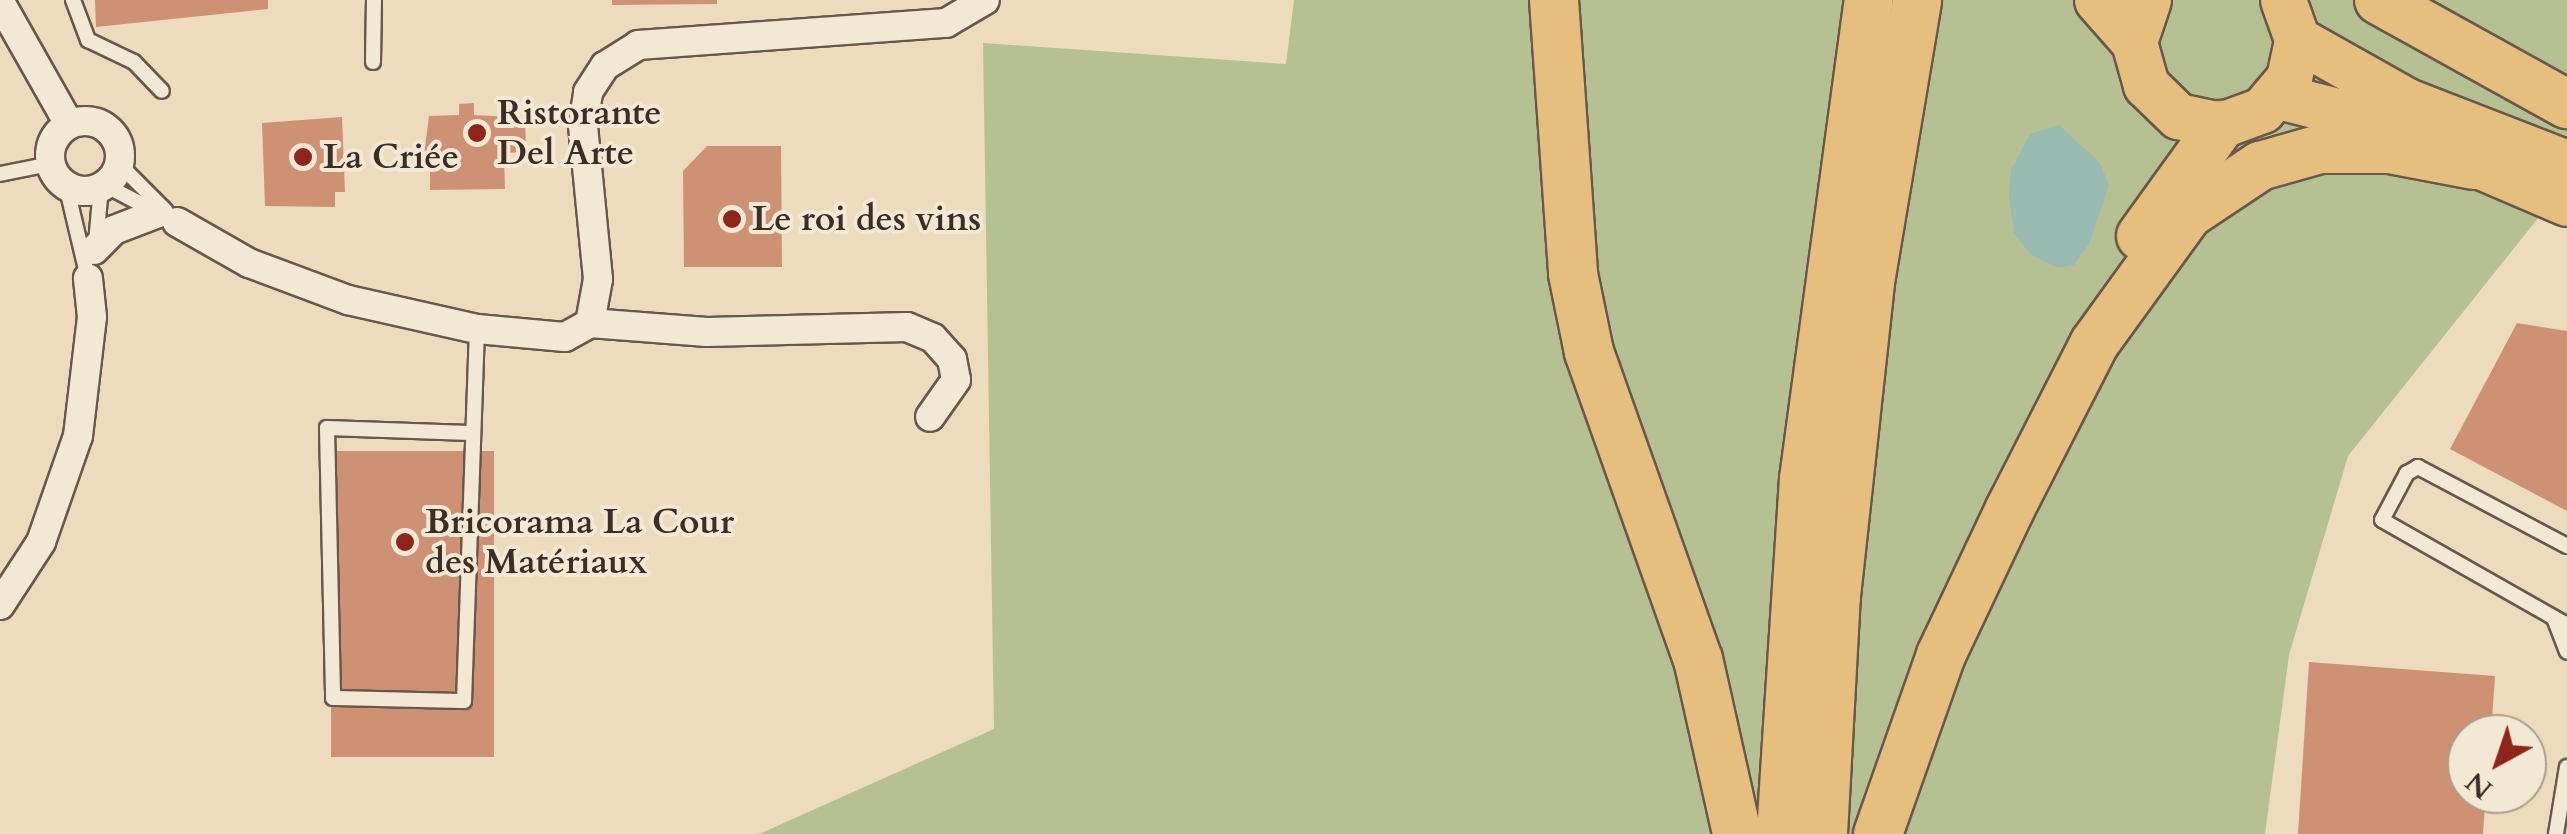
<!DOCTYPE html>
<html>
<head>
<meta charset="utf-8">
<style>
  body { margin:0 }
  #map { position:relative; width:2567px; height:834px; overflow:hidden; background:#ecdbbc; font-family:Cardo,serif }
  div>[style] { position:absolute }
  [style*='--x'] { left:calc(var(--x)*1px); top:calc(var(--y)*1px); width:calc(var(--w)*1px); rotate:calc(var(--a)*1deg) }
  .green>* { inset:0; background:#b5c193 }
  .water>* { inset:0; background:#99bbb1 }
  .building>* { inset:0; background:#ce9174; transform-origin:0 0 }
  .roads { filter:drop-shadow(2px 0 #68584c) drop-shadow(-2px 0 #68584c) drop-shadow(0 2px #68584c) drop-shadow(0 -2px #68584c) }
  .service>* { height:14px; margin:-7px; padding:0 7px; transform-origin:7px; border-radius:7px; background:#f3e8d3 }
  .minor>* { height:28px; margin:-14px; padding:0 14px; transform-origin:14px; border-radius:14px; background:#f3e8d3 }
  .minor>.ring { margin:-14px; padding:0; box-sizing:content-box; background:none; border:28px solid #f3e8d3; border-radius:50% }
  .primary>* { height:45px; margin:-22.5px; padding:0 22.5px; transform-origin:22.5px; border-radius:22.5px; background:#e6be7e }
  .trunk>* { height:48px; margin:-24px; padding:0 24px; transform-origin:24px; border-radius:24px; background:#e6be7e }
  .dots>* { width:28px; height:28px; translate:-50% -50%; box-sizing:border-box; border:5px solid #f3e8d3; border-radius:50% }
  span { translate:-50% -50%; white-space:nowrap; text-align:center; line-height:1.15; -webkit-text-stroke:8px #f3e8d3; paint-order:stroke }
  .poi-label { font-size:35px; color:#3c2d26; font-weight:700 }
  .left { translate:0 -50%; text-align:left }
  .north { position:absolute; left:2447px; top:714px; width:100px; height:100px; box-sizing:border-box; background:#f3e8d3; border:2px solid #aa9d8e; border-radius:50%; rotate:220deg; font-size:28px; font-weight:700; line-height:40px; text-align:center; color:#3c2d26 }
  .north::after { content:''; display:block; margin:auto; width:35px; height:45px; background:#8f2418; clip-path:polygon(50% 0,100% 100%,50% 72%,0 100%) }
</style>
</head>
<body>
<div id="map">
  <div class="green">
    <i style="clip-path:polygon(1294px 0,2567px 0,2567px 182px,2348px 456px,2289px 655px,2265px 834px,759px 834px,994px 729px,983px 43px,1286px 64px)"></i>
  </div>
  <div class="water">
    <i style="clip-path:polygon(2059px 125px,2100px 163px,2109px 185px,2089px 244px,2074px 265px,2058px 268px,2031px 255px,2014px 233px,2009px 195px,2011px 170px,2030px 134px)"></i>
  </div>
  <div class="building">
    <i style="clip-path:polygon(95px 0,268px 0,268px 9px,96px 27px)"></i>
    <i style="clip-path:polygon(612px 0,717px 0,717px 4px,612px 5px)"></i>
    <i style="clip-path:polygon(474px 103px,474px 115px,525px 118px,526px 152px,504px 153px,505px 189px,430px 190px,430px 163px,423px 163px,429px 116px,459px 115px,459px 104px)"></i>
    <i style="clip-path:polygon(342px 117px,345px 192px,335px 192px,335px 207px,265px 206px,262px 123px)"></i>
    <i style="clip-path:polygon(707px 146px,781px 146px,782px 267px,684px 267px,683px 171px)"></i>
    <i style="clip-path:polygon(2517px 323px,2567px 331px,2567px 511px,2450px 449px)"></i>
    <i style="left:331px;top:451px;width:163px;height:306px"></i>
    <i style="clip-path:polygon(2309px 662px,2495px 676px,2491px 734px,2467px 734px,2467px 794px,2498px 794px,2485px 805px,2483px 834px,2298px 834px)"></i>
  </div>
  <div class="roads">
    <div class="service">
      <i style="--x:73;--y:0;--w:43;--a:69.4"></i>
      <i style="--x:88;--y:40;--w:51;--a:25.6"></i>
      <i style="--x:134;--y:62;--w:40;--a:46"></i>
      <i style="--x:373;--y:62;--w:62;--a:-89.1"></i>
      <i style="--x:119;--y:164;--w:66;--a:45"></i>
      <i style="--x:0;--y:174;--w:51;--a:-11.3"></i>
      <i style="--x:66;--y:185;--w:96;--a:76.7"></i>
      <i style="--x:105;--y:185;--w:60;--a:27.8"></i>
      <i style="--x:96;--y:243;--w:56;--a:-84.9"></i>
      <i style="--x:470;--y:433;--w:143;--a:-178"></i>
      <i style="--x:327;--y:428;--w:270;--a:88.7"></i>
      <i style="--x:333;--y:698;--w:131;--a:1.3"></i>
      <i style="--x:464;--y:701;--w:372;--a:-88"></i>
      <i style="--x:2567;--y:546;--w:169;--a:-152.1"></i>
      <i style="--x:2418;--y:467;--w:13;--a:151"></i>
      <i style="--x:2407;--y:473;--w:53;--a:118"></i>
      <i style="--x:2382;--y:520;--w:213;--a:29.6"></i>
      <i style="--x:2554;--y:618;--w:36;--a:69"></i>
      <i style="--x:2556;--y:834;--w:68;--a:-80.7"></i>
    </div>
    <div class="minor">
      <i style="--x:0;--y:2;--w:140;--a:60.5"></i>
      <i class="ring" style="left:50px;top:121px;width:42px;height:42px"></i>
      <i style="--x:177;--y:222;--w:83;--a:29.7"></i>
      <i style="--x:249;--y:263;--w:106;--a:20.5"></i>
      <i style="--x:348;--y:300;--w:132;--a:12.7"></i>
      <i style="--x:477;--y:329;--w:88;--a:5.2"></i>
      <i style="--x:565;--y:337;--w:29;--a:-29"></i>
      <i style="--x:590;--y:323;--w:117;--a:4.4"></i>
      <i style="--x:707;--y:332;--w:200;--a:-1.4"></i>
      <i style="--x:907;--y:327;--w:28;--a:23"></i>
      <i style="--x:933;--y:338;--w:28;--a:48"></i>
      <i style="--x:952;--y:359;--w:21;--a:79"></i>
      <i style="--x:956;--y:380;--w:45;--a:125.1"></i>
      <i style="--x:94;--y:250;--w:28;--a:-45"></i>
      <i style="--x:114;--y:230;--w:47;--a:-21.1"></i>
      <i style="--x:590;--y:323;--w:45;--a:-79.7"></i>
      <i style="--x:598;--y:279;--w:155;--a:-95.6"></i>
      <i style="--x:583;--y:125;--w:33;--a:-81"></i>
      <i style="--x:588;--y:92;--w:31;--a:-57"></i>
      <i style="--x:605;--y:66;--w:39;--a:-32"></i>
      <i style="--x:638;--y:45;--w:309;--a:-4.1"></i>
      <i style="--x:946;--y:23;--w:45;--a:-30.5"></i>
      <i style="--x:0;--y:605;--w:75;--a:-56.9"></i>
      <i style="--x:41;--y:542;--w:112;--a:-70.8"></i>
      <i style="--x:78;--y:436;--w:120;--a:-83.3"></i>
      <i style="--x:92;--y:317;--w:39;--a:-96"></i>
    </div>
    <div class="primary">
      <i style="--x:2097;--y:0;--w:56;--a:48.6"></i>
      <i style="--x:2148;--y:0;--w:44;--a:108.4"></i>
      <i style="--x:2134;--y:42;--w:45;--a:74.4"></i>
      <i style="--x:2146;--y:85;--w:45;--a:44.1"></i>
      <i style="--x:2178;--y:116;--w:44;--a:11.8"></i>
      <i style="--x:2221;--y:125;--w:44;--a:-20.1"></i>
      <i style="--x:2262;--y:110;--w:42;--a:-49.8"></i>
      <i style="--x:2289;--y:78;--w:40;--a:-78"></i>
      <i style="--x:2297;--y:39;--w:41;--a:-109.7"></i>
      <i style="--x:2297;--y:39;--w:126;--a:29.4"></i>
      <i style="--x:2407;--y:101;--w:172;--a:21.2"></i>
      <i style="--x:2278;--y:96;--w:98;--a:14.2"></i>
      <i style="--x:2373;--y:120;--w:211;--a:23.2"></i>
    </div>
    <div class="trunk">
      <i style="--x:1554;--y:0;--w:275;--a:86"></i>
      <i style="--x:1573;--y:274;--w:80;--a:78.4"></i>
      <i style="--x:1589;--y:352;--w:326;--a:70.5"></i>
      <i style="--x:1698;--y:659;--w:179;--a:77.4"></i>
      <i style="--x:2379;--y:0;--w:215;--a:29"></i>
      <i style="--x:2141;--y:236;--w:137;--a:-54.2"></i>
      <i style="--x:1781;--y:834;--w:356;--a:-86.3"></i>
      <i style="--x:1804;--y:479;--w:483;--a:-82.3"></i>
      <i style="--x:1823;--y:834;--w:238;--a:-86.9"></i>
      <i style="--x:1836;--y:596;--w:316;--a:-83.8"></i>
      <i style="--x:1870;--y:282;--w:286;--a:-80.5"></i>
      <i style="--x:1878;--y:834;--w:190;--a:-70.6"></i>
      <i style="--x:1941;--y:655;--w:161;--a:-64.7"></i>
      <i style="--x:2010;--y:509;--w:185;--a:-63"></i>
      <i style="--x:2094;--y:344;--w:160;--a:-54.1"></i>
      <i style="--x:2188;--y:214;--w:87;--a:-33.7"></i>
      <i style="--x:2260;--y:166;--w:62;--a:-15.8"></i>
      <i style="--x:2320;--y:149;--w:69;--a:0"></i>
      <i style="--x:2389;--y:149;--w:86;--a:10.7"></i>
    </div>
  </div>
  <div class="dots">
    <i style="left:477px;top:133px;background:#8f2418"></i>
    <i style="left:303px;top:157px;background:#8f2418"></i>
    <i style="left:732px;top:219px;background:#8f2418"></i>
    <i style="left:405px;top:542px;background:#8f2418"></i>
  </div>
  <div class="poi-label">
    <span class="left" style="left:497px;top:133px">Ristorante<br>Del Arte</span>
    <span class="left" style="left:323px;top:157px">La Criée</span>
    <span class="left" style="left:752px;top:219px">Le roi des vins</span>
    <span class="left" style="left:425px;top:542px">Bricorama La Cour<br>des Matériaux</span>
  </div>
  <div class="north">N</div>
</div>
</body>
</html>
